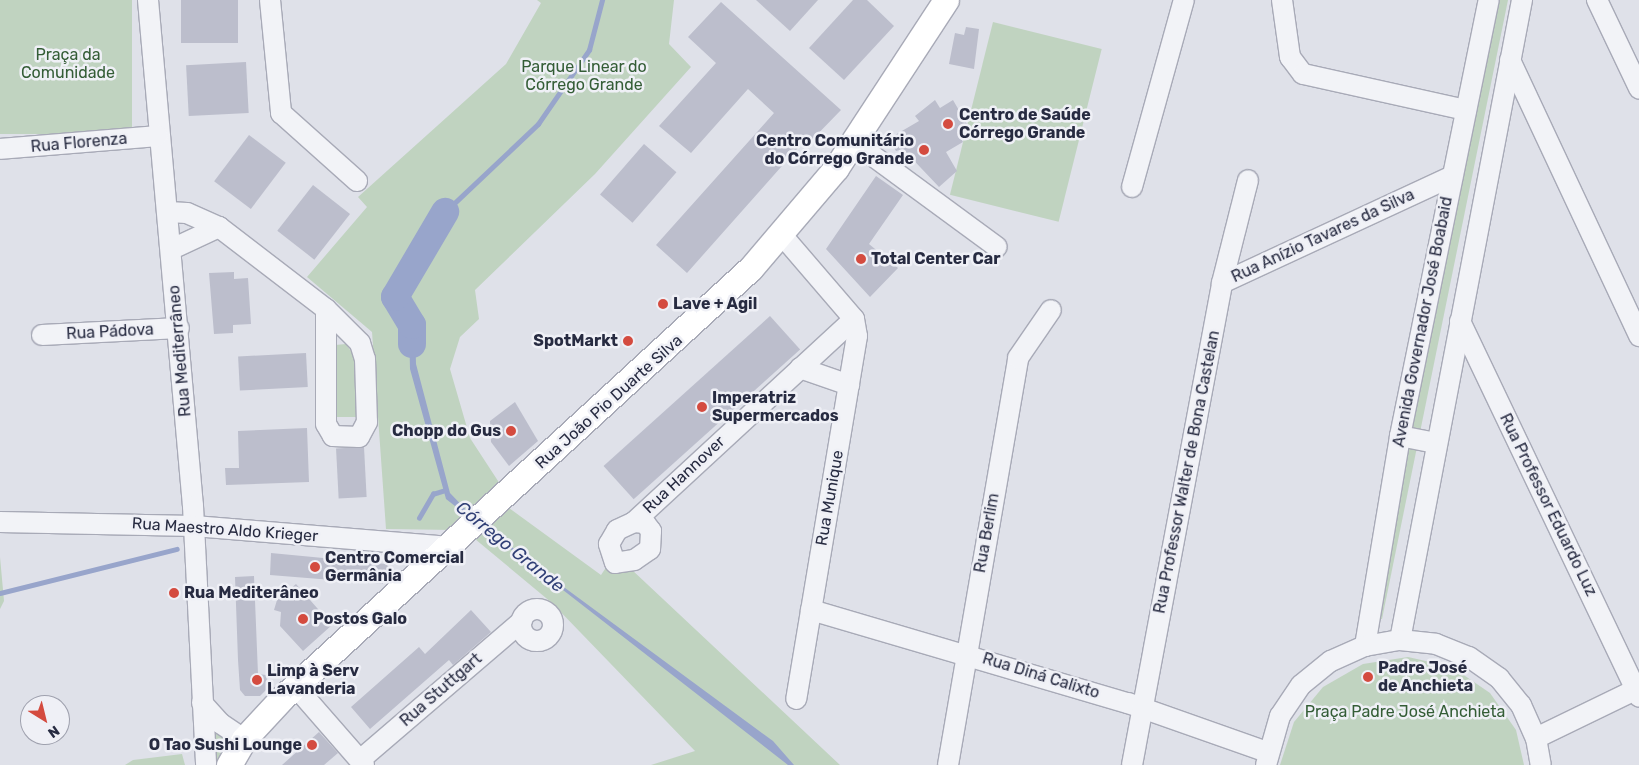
<!DOCTYPE html>
<html>
<head>
<meta charset="utf-8">
<style>
  body { margin:0 }
  #map { position:relative; width:1639px; height:765px; overflow:hidden; background:#dfe1e9; font-family:Rubik,sans-serif }
  div>[style] { position:absolute }
  [style*='--x'] { left:calc(var(--x)*1px); top:calc(var(--y)*1px); width:calc(var(--w)*1px); rotate:calc(var(--a)*1deg) }
  .green>* { inset:0; background:#c0d3c0; transform-origin:0 0 }
  .water>* { inset:0; background:#98a5cb }
  .stream>* { height:4.5px; margin:-2.25px; padding:0 2.25px; transform-origin:2.25px; border-radius:2.25px; background:#98a5cb }
  .river>* { height:28px; margin:-14px; padding:0 14px; transform-origin:14px; border-radius:14px; background:#98a5cb }
  .building>* { inset:0; background:#bcbecc; transform-origin:0 0 }
  .roads { filter:drop-shadow(1px 0 #a8aab7) drop-shadow(-1px 0 #a8aab7) drop-shadow(0 1px #a8aab7) drop-shadow(0 -1px #a8aab7) }
  .minor>* { height:20px; margin:-10px; padding:0 10px; transform-origin:10px; border-radius:10px; background:#f2f3f7 }
  .minor>.ring { margin:-10px; padding:0; box-sizing:content-box; background:none; border:20px solid #f2f3f7; border-radius:50% }
  .major>* { height:25px; margin:-12.5px; padding:0 12.5px; transform-origin:12.5px; border-radius:12.5px; background:#fff }
  .dots>* { width:14px; height:14px; translate:-50% -50%; box-sizing:border-box; border:2px solid #eff0f6; border-radius:50% }
  span { translate:-50% -50%; white-space:nowrap; text-align:center; line-height:1.15; -webkit-text-stroke:5px #eff0f6; paint-order:stroke }
  .park-label { font-size:16px; color:#345d36 }
  .poi-label { font-size:16px; color:#272b41; font-weight:700 }
  .left { translate:0 -50%; text-align:left }
  .right { translate:-100% -50%; text-align:right }
  .street-label { font-size:16px; color:#272b41 }
  .water-label { font-size:18px; color:#303f76; font-style:italic }
  .north { position:absolute; left:20px; top:695px; width:50px; height:50px; box-sizing:border-box; background:#eff0f6; border:1px solid #9fa1ae; border-radius:50%; rotate:144deg; font-size:14px; font-weight:700; line-height:20px; text-align:center; color:#272b41 }
  .north::after { content:''; display:block; margin:auto; width:18px; height:22px; background:#d44b3f; clip-path:polygon(50% 0,100% 100%,50% 72%,0 100%) }
</style>
</head>
<body>
<div id="map">
  <div class="green">
    <i style="left:0;top:0;width:132px;height:134px"></i>
    <i style="clip-path:polygon(537px 0,674px 0,669px 44px,691px 67px,595px 174px,475px 290px,479px 319px,460px 337px,450px 369px,470px 438px,500px 484px,454px 530px,386px 529px,372px 332px,307px 277px,367px 207px,358px 197px,506px 64px,541px 3px)"></i>
    <i style="clip-path:polygon(1497px 0,1508px 0,1382px 619px,1374px 619px)"></i>
    <i style="left:993px;top:22px;width:112px;height:178px;rotate:14deg"></i>
    <i style="clip-path:polygon(346px 344px,355px 357px,356px 417px,334px 417px,335px 345px)"></i>
    <i style="clip-path:polygon(509px 508px,601px 575px,615px 554px,840px 765px,651px 765px,695px 751px,552px 603px,475px 539px)"></i>
    <i style="clip-path:polygon(0 557px,4px 601px,0 609px)"></i>
    <i style="clip-path:polygon(1408px 657px,1452px 667px,1490px 693px,1516px 730px,1524px 765px,1280px 765px,1294px 722px,1323px 687px,1363px 664px)"></i>
    <i style="clip-path:polygon(213px 732px,234px 740px,220px 765px,210px 765px)"></i>
    <i style="clip-path:polygon(182px 754px,185px 765px,125px 765px,133px 760px)"></i>
  </div>
  <div class="water">
    <i style="clip-path:polygon(441px 208px,445px 212px,404px 278px,401px 294px,415px 325px,416px 364px,450px 493px,472px 516px,561px 585px,773px 741px,794px 765px,788px 765px,446px 499px,410px 369px,409px 327px,398px 296px,403px 272px)"></i>
  </div>
  <div class="stream">
    <i style="--x:445;--y:212;--w:128;--a:-43.4"></i>
    <i style="--x:538;--y:124;--w:90;--a:-55.4"></i>
    <i style="--x:589;--y:50;--w:52;--a:-75.4"></i>
    <i style="--x:419;--y:518;--w:28;--a:-60"></i>
    <i style="--x:433;--y:494;--w:13;--a:-18"></i>
    <i style="--x:0;--y:593;--w:182;--a:-14"></i>
  </div>
  <div class="river">
    <i style="--x:412;--y:344;--w:19;--a:-90"></i>
    <i style="--x:412;--y:325;--w:33;--a:-121"></i>
    <i style="--x:395;--y:297;--w:99;--a:-59.5"></i>
  </div>
  <div class="building">
    <i style="left:181px;top:0;width:57px;height:43px"></i>
    <i style="clip-path:polygon(756px 0,818px 0,790px 31px)"></i>
    <i style="clip-path:polygon(853px 0,867px 0,894px 26px,844px 80px,809px 48px)"></i>
    <i style="clip-path:polygon(721px 2px,841px 110px,808px 144px,804px 141px,687px 273px,656px 245px,774px 113px,748px 89px,691px 153px,659px 126px,716px 63px,688px 37px)"></i>
    <i style="clip-path:polygon(966px 27px,979px 29px,974px 69px,949px 64px,955px 33px,964px 35px)"></i>
    <i style="left:246px;top:62px;width:51px;height:60px;rotate:87deg"></i>
    <i style="clip-path:polygon(935px 100px,940px 108px,953px 100px,968px 126px,957px 132px,963px 142px,946px 152px,957px 171px,939px 187px,903px 149px,896px 151px,891px 142px,895px 135px,919px 121px,915px 116px)"></i>
    <i style="left:249px;top:135px;width:46px;height:58px;rotate:37deg"></i>
    <i style="left:644px;top:144px;width:43px;height:67px;rotate:41deg"></i>
    <i style="clip-path:polygon(876px 176px,903px 195px,869px 244px,898px 268px,870px 297px,826px 249px)"></i>
    <i style="left:313px;top:185px;width:47px;height:58px;rotate:38deg"></i>
    <i style="clip-path:polygon(234px 272px,234px 279px,248px 278px,251px 324px,233px 325px,233px 333px,214px 334px,209px 273px)"></i>
    <i style="left:770px;top:316px;width:45px;height:224px;rotate:48deg"></i>
    <i style="left:306px;top:353px;width:34px;height:68px;rotate:87deg"></i>
    <i style="clip-path:polygon(515px 402px,538px 441px,509px 466px,491px 442px,490px 421px)"></i>
    <i style="clip-path:polygon(307px 428px,309px 482px,226px 485px,225px 468px,239px 468px,238px 431px)"></i>
    <i style="left:364px;top:447px;width:50px;height:28px;rotate:87deg"></i>
    <i style="clip-path:polygon(271px 553px,386px 564px,392px 570px,392px 578px,382px 584px,270px 575px)"></i>
    <i style="clip-path:polygon(254px 576px,258px 674px,266px 675px,268px 688px,260px 696px,245px 696px,240px 690px,238px 660px,235px 577px)"></i>
    <i style="clip-path:polygon(296px 584px,332px 625px,303px 651px,280px 626px,281px 612px,274px 610px,277px 600px)"></i>
    <i style="clip-path:polygon(471px 610px,491px 632px,453px 665px,449px 660px,370px 729px,351px 707px,419px 647px,425px 654px)"></i>
    <i style="clip-path:polygon(319px 732px,338px 753px,324px 765px,282px 765px)"></i>
  </div>
  <div class="roads">
    <div class="minor">
      <i style="--x:148;--y:0;--w:508;--a:84.92"></i>
      <i style="--x:193;--y:506;--w:259;--a:87.1"></i>
      <i style="--x:270;--y:0;--w:114;--a:84.4"></i>
      <i style="--x:281;--y:113;--w:102;--a:41.8"></i>
      <i style="--x:1282;--y:0;--w:58;--a:82"></i>
      <i style="--x:1290;--y:57;--w:21;--a:53"></i>
      <i style="--x:1303;--y:74;--w:167;--a:12.5"></i>
      <i style="--x:1597;--y:0;--w:98;--a:64.5"></i>
      <i style="--x:1510;--y:60;--w:305;--a:64.9"></i>
      <i style="--x:854;--y:142;--w:177;--a:36.3"></i>
      <i style="--x:0;--y:149;--w:158;--a:-4.7"></i>
      <i style="--x:1132;--y:187;--w:194;--a:-74.5"></i>
      <i style="--x:168;--y:212;--w:19;--a:3"></i>
      <i style="--x:187;--y:213;--w:35;--a:24"></i>
      <i style="--x:219;--y:227;--w:135;--a:37.5"></i>
      <i style="--x:781;--y:234;--w:112;--a:49.3"></i>
      <i style="--x:854;--y:319;--w:17;--a:80"></i>
      <i style="--x:857;--y:336;--w:368;--a:99.5"></i>
      <i style="--x:172;--y:249;--w:52;--a:-25.1"></i>
      <i style="--x:1222;--y:283;--w:254;--a:-24.9"></i>
      <i style="--x:326;--y:309;--w:48;--a:45"></i>
      <i style="--x:360;--y:343;--w:17;--a:73"></i>
      <i style="--x:365;--y:359;--w:63;--a:88.2"></i>
      <i style="--x:367;--y:422;--w:17;--a:118"></i>
      <i style="--x:359;--y:437;--w:26;--a:-178"></i>
      <i style="--x:333;--y:436;--w:14;--a:-120"></i>
      <i style="--x:326;--y:424;--w:115;--a:-90"></i>
      <i style="--x:1460;--y:321;--w:416;--a:64.5"></i>
      <i style="--x:42;--y:335;--w:137;--a:-2.9"></i>
      <i style="--x:800;--y:368;--w:52;--a:19.1"></i>
      <i style="--x:1400;--y:436;--w:37;--a:11"></i>
      <i style="--x:0;--y:522;--w:194;--a:1.2"></i>
      <i style="--x:194;--y:526;--w:257;--a:4.7"></i>
      <i style="--x:634;--y:522;--w:299;--a:-42.7"></i>
      <i style="--x:634;--y:522;--w:11;--a:5"></i>
      <i style="--x:645;--y:523;--w:10;--a:53"></i>
      <i style="--x:651;--y:531;--w:18;--a:93"></i>
      <i style="--x:650;--y:549;--w:19;--a:145"></i>
      <i style="--x:634;--y:560;--w:19;--a:171"></i>
      <i style="--x:615;--y:563;--w:20;--a:-108"></i>
      <i style="--x:609;--y:544;--w:16;--a:-60"></i>
      <i style="--x:617;--y:530;--w:19;--a:-25"></i>
      <i class="ring" style="left:521px;top:609px;width:12px;height:12px"></i>
      <i style="--x:811;--y:610;--w:330;--a:16.4"></i>
      <i style="--x:1128;--y:703;--w:147;--a:19.4"></i>
      <i style="--x:1400;--y:640;--w:652;--a:-79.21"></i>
      <i style="--x:1365;--y:646;--w:213;--a:-80.5"></i>
      <i style="--x:1400;--y:436;--w:445;--a:-78.5"></i>
      <i style="--x:295;--y:686;--w:105;--a:48.9"></i>
      <i style="--x:202;--y:703;--w:27;--a:48"></i>
      <i style="--x:220;--y:723;--w:29;--a:34"></i>
      <i style="--x:1536;--y:738;--w:114;--a:-25.9"></i>
      <i style="--x:360;--y:760;--w:213;--a:-40.6"></i>
      <i style="--x:948;--y:765;--w:413;--a:-80.2"></i>
      <i style="--x:1018;--y:358;--w:58;--a:-55.5"></i>
      <i style="--x:1132;--y:765;--w:490;--a:-79.4"></i>
      <i style="--x:1222;--y:283;--w:106;--a:-75.8"></i>
      <i style="--x:1266;--y:765;--w:51;--a:-74.1"></i>
      <i style="--x:1280;--y:716;--w:37;--a:-56"></i>
      <i style="--x:1301;--y:685;--w:38;--a:-39"></i>
      <i style="--x:1331;--y:661;--w:37;--a:-24"></i>
      <i style="--x:1365;--y:646;--w:36;--a:-10"></i>
      <i style="--x:1400;--y:640;--w:36;--a:6"></i>
      <i style="--x:1436;--y:644;--w:35;--a:22"></i>
      <i style="--x:1469;--y:657;--w:37;--a:35"></i>
      <i style="--x:1499;--y:678;--w:35;--a:51"></i>
      <i style="--x:1521;--y:705;--w:36;--a:66"></i>
      <i style="--x:1536;--y:738;--w:27;--a:80"></i>
    </div>
    <div class="major">
      <i style="--x:229;--y:765;--w:30;--a:-60"></i>
      <i style="--x:244;--y:739;--w:56;--a:-47.2"></i>
      <i style="--x:282;--y:698;--w:636;--a:-42.52"></i>
      <i style="--x:751;--y:268;--w:131;--a:-49.6"></i>
      <i style="--x:836;--y:168;--w:201;--a:-56.8"></i>
    </div>
  </div>
  <div class="dots">
    <i style="left:948px;top:124px;background:#d44b3f"></i>
    <i style="left:924px;top:150px;background:#d44b3f"></i>
    <i style="left:861px;top:259px;background:#d44b3f"></i>
    <i style="left:663px;top:304px;background:#d44b3f"></i>
    <i style="left:628px;top:341px;background:#d44b3f"></i>
    <i style="left:702px;top:407px;background:#d44b3f"></i>
    <i style="left:511px;top:431px;background:#d44b3f"></i>
    <i style="left:315px;top:567px;background:#d44b3f"></i>
    <i style="left:174px;top:593px;background:#d44b3f"></i>
    <i style="left:303px;top:619px;background:#d44b3f"></i>
    <i style="left:1368px;top:677px;background:#d44b3f"></i>
    <i style="left:257px;top:680px;background:#d44b3f"></i>
    <i style="left:312px;top:745px;background:#d44b3f"></i>
  </div>
  <div class="park-label">
    <span style="left:68px;top:64px">Praça da<br>Comunidade</span>
    <span style="left:584px;top:76px">Parque Linear do<br>Córrego Grande</span>
    <span style="left:1405px;top:712px">Praça Padre José Anchieta</span>
  </div>
  <div class="poi-label">
    <span class="left" style="left:959px;top:124px">Centro de Saúde<br>Córrego Grande</span>
    <span class="right" style="left:914px;top:150px">Centro Comunitário<br>do Córrego Grande</span>
    <span class="left" style="left:871px;top:259px">Total Center Car</span>
    <span class="left" style="left:673px;top:304px">Lave + Agil</span>
    <span class="right" style="left:618px;top:341px">SpotMarkt</span>
    <span class="left" style="left:712px;top:407px">Imperatriz<br>Supermercados</span>
    <span class="right" style="left:501px;top:431px">Chopp do Gus</span>
    <span class="left" style="left:325px;top:567px">Centro Comercial<br>Germânia</span>
    <span class="left" style="left:184px;top:593px">Rua Mediterâneo</span>
    <span class="left" style="left:313px;top:619px">Postos Galo</span>
    <span class="left" style="left:1378px;top:677px">Padre José<br>de Anchieta</span>
    <span class="left" style="left:267px;top:680px">Limp à Serv<br>Lavanderia</span>
    <span class="right" style="left:302px;top:745px">O Tao Sushi Lounge</span>
  </div>
  <div class="street-label">
    <span style="left:79px;top:143px;rotate:-5deg">Rua Florenza</span>
    <span style="left:1323px;top:236px;rotate:-25deg">Rua Anízio Tavares da Silva</span>
    <span style="left:1423px;top:322px;rotate:-79deg">Avenida Governador José Boabaid</span>
    <span style="left:110px;top:332px;rotate:-3deg">Rua Pádova</span>
    <span style="left:180px;top:351px;rotate:-95deg">Rua Mediterrâneo</span>
    <span style="left:609px;top:402px;rotate:-42deg">Rua João Pio Duarte Silva</span>
    <span style="left:1187px;top:472px;rotate:-79deg">Rua Professor Walter de Bona Castelan</span>
    <span style="left:684px;top:475px;rotate:-43deg">Rua Hannover</span>
    <span style="left:830px;top:498px;rotate:-80deg">Rua Munique</span>
    <span style="left:1548px;top:505px;rotate:64deg">Rua Professor Eduardo Luz</span>
    <span style="left:225px;top:530px;rotate:4deg">Rua Maestro Aldo Krieger</span>
    <span style="left:987px;top:533px;rotate:-80deg">Rua Berlim</span>
    <span style="left:1041px;top:676px;rotate:17deg">Rua Diná Calixto</span>
    <span style="left:441px;top:690px;rotate:-41deg">Rua Stuttgart</span>
  </div>
  <div class="water-label">
    <span style="left:510px;top:547px;rotate:39deg">Córrego Grande</span>
  </div>
  <div class="north">N</div>
</div>
</body>
</html>
